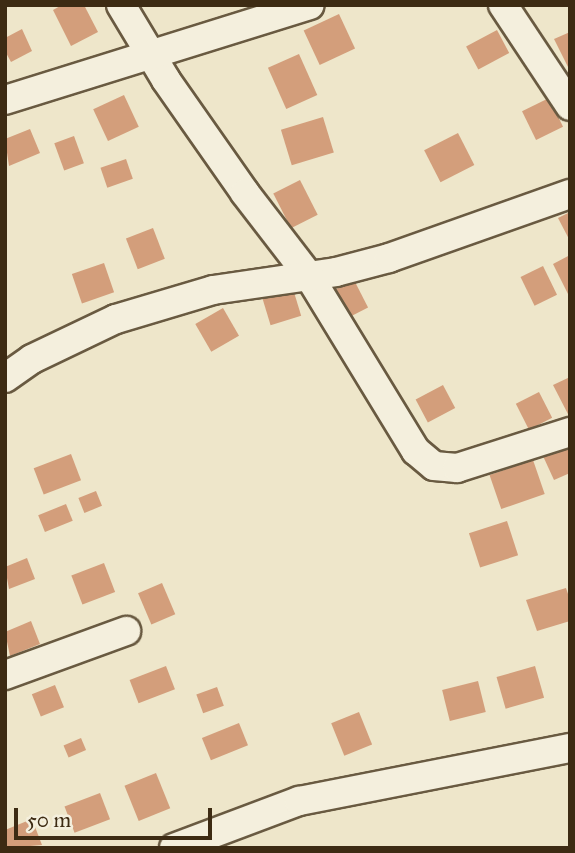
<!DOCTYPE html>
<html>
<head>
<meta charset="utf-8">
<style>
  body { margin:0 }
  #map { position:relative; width:575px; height:853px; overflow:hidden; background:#eee6ca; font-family:"IM FELL Great Primer",serif }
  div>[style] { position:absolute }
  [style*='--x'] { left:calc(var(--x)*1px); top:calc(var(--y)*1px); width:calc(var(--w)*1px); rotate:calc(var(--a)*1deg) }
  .building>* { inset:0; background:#d39e7b; transform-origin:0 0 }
  .roads { filter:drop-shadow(2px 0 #695a41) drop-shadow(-2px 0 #695a41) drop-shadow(0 2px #695a41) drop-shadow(0 -2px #695a41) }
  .street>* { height:28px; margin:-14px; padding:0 14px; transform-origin:14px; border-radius:14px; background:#f4efdd }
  span { translate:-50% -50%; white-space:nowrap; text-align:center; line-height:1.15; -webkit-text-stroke:7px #f4efdd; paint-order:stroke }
  .frame { position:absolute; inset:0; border:7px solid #3d2b13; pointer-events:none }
  .scale { position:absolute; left:14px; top:808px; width:198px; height:32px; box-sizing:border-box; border:4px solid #3d2b13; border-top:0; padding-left:9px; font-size:21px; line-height:24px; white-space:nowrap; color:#3d2b13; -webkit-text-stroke:5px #f4efdd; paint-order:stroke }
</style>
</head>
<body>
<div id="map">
  <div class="building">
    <i style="clip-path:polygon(62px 5px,84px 5px,98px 32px,71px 46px,53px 10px)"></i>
    <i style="left:339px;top:14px;width:38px;height:39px;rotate:65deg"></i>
    <i style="clip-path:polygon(22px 29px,32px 51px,11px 62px,5px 51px,5px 38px)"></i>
    <i style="left:497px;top:30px;width:26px;height:35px;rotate:62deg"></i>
    <i style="clip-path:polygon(570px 32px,570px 66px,568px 67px,554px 39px)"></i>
    <i style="left:299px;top:54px;width:45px;height:34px;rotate:66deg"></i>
    <i style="left:124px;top:95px;width:35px;height:34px;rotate:65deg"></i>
    <i style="left:549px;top:98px;width:32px;height:30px;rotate:64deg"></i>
    <i style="left:323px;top:117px;width:37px;height:44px;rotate:73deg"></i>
    <i style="clip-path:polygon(30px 129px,40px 153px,9px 166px,5px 139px)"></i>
    <i style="left:458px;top:133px;width:36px;height:38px;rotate:63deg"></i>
    <i style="left:74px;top:136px;width:29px;height:21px;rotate:70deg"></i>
    <i style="left:126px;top:159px;width:21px;height:27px;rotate:71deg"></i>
    <i style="left:300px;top:180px;width:39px;height:30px;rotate:63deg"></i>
    <i style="clip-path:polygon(570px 212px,570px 241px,558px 218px)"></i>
    <i style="left:153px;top:228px;width:33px;height:29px;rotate:69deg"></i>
    <i style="clip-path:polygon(570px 255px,570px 298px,553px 264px)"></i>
    <i style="left:104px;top:263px;width:31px;height:34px;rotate:71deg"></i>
    <i style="left:543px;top:266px;width:32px;height:25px;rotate:64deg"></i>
    <i style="left:354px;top:280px;width:31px;height:28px;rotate:63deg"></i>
    <i style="left:293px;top:289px;width:28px;height:32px;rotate:73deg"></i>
    <i style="left:223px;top:308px;width:32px;height:32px;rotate:60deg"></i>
    <i style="clip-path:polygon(570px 377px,570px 418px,553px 385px)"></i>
    <i style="left:443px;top:385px;width:26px;height:31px;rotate:62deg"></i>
    <i style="left:539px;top:392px;width:29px;height:26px;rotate:63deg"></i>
    <i style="clip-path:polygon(569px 444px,570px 473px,554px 480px,543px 456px)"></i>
    <i style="left:71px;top:454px;width:28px;height:40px;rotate:69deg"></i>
    <i style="left:533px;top:460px;width:36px;height:46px;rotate:71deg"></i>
    <i style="left:96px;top:491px;width:16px;height:19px;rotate:68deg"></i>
    <i style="left:66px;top:504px;width:18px;height:30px;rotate:68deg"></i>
    <i style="left:507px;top:521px;width:36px;height:40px;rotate:72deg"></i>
    <i style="clip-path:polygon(27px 558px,35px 579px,9px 589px,5px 567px)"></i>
    <i style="left:104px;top:563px;width:31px;height:35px;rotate:69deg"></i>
    <i style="left:162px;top:583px;width:34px;height:26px;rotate:67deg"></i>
    <i style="clip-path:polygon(566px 588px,570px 600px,570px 621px,537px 631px,526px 600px)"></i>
    <i style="clip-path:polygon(31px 621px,40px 644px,10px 656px,5px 632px)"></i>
    <i style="left:166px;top:666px;width:25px;height:39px;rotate:69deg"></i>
    <i style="left:535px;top:666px;width:33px;height:40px;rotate:74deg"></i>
    <i style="left:478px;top:681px;width:32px;height:37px;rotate:76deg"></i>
    <i style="left:55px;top:685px;width:24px;height:25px;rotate:68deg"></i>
    <i style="left:217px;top:687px;width:20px;height:22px;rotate:70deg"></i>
    <i style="left:359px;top:712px;width:35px;height:30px;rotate:68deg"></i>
    <i style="left:239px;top:723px;width:24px;height:40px;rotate:68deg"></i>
    <i style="left:81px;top:738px;width:13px;height:19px;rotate:67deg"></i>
    <i style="left:156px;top:773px;width:38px;height:34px;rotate:68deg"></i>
    <i style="left:100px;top:793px;width:28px;height:38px;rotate:69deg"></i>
    <i style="clip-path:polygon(32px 819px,42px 845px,7px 848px,5px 830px)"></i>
  </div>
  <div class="roads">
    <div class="street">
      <i style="--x:121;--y:5;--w:87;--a:59"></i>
      <i style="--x:166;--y:80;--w:138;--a:55"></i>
      <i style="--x:245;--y:193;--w:105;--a:52.4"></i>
      <i style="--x:309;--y:276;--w:205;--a:58.6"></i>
      <i style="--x:416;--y:451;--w:23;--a:40"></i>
      <i style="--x:434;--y:466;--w:23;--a:5"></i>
      <i style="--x:457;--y:468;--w:119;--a:-17.7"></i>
      <i style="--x:503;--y:5;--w:121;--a:56.4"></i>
      <i style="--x:5;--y:100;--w:319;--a:-17.3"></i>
      <i style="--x:5;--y:378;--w:33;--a:-35"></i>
      <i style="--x:32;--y:359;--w:93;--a:-25.5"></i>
      <i style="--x:116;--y:319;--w:101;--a:-16.6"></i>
      <i style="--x:213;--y:290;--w:124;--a:-8.3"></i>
      <i style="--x:336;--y:272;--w:55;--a:-14.8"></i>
      <i style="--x:389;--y:258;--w:192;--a:-19.5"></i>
      <i style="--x:5;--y:675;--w:129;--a:-20"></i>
      <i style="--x:174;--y:848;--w:134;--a:-20.6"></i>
      <i style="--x:299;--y:801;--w:276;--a:-11.1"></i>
    </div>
  </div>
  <div class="frame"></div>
  <div class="scale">50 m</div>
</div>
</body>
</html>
